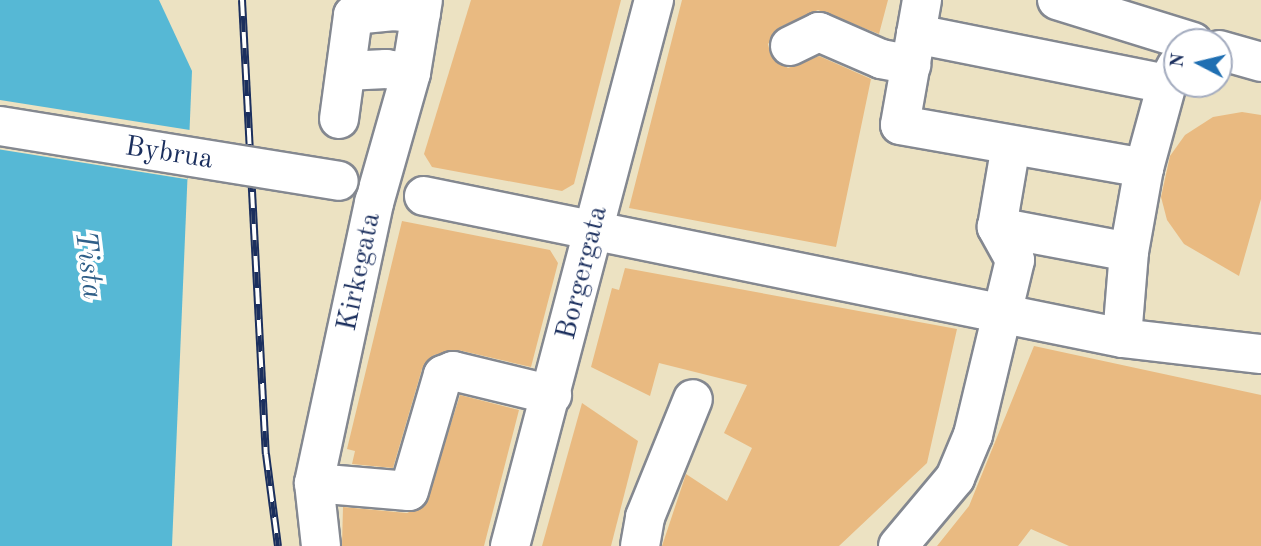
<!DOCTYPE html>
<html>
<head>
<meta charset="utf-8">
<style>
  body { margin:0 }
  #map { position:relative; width:1261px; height:546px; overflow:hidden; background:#ece2c2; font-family:"Old Standard TT",serif }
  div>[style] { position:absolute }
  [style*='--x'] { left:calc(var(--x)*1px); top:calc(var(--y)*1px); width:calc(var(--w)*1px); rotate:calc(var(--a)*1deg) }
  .water>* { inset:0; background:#56b8d5 }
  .pier>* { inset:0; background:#ece2c2; transform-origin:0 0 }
  .building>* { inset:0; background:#e9ba81 }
  .roads { filter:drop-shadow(2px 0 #848890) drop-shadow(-2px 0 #848890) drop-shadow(0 2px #848890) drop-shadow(0 -2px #848890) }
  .minor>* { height:38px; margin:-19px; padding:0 19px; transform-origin:19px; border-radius:19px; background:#fff }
  .rail>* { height:8px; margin-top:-4px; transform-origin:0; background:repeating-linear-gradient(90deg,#fff 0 16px,#1b2f5e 0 32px); box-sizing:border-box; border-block:2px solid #1b2f5e }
  .bridges { filter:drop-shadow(2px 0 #848890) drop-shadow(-2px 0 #848890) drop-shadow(0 2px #848890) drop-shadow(0 -2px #848890) }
  .minor-bridge>* { height:38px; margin:-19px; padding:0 19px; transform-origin:19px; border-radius:19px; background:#fff }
  span { translate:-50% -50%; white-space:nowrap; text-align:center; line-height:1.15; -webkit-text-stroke:7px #fff; paint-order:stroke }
  .street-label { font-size:28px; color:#1b2f5e }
  .water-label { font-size:30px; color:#305f88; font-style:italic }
  .north { position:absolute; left:1163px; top:28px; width:70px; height:70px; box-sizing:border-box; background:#fff; border:2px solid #a4acbf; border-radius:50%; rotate:277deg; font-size:19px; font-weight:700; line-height:28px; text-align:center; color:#1b2f5e }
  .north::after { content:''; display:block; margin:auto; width:24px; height:32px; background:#1f6fb2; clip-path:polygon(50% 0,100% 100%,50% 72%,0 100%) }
</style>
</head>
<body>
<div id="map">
  <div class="water">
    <i style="clip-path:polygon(0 0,159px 0,192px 71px,172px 546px,0 546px)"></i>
  </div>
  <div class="pier">
    <i style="left:0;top:100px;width:197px;height:49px;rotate:9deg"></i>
  </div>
  <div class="building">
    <i style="clip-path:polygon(471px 0,621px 0,574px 184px,562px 191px,432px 167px,424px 154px)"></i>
    <i style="clip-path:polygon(682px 0,888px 0,879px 34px,818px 10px,780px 27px,768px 44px,771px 56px,788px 68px,819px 56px,871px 79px,836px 247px,629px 208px)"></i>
    <i style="clip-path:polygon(1242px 112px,1261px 115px,1261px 199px,1239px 276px,1184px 244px,1167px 220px,1161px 197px,1170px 156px,1185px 135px,1213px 117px)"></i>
    <i style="clip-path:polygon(402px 221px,550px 250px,558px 263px,531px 367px,458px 350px,434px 355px,422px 369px,393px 468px,352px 464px,355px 451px,347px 449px)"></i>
    <i style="clip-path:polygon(625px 268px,957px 329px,927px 463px,839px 546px,662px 546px,686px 474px,727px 501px,752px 448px,724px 433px,747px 385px,659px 363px,650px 396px,591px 367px,612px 288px,619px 290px)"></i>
    <i style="clip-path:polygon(1034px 346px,1261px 395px,1261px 546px,1069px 546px,1031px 529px,1018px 546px,937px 546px,969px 506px)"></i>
    <i style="clip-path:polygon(460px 395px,519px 410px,484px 546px,342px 546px,343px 507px,407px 513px,425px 505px)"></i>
    <i style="clip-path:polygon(582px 403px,638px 441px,611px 546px,542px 546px)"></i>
  </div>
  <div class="roads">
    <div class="minor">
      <i style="--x:922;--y:0;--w:35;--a:100"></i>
      <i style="--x:916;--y:34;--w:256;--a:11.3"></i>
      <i style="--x:1167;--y:84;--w:21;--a:-62"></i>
      <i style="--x:1057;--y:0;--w:142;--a:17.2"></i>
      <i style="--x:916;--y:34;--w:92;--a:100"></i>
      <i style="--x:900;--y:125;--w:248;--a:10"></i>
      <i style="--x:1144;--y:168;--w:87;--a:-74.7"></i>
      <i style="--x:790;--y:46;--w:32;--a:-26"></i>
      <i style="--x:819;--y:32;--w:68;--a:23.5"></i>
      <i style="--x:881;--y:59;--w:31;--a:11"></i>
      <i style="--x:1219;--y:50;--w:44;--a:15.9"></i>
      <i style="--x:346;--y:71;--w:40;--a:-2.9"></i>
      <i style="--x:386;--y:69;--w:25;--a:9"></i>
      <i style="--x:339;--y:119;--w:105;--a:-82.3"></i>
      <i style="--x:353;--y:15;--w:41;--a:-5.6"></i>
      <i style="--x:394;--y:11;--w:27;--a:6"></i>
      <i style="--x:424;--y:196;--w:712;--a:11.5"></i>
      <i style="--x:1122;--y:338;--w:140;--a:6.6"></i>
      <i style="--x:997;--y:227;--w:134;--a:10.7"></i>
      <i style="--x:1129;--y:252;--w:86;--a:94.7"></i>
      <i style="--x:1129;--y:252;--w:85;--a:-79.9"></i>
      <i style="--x:314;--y:483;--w:95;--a:4.8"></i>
      <i style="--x:409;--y:491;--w:121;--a:-73.7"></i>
      <i style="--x:443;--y:375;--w:11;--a:-22"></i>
      <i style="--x:453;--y:371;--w:102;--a:13.6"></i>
      <i style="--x:321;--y:546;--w:63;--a:-96.3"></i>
      <i style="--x:314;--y:483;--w:286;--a:-77.9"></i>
      <i style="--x:374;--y:203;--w:135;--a:-74.1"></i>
      <i style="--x:411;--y:73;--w:74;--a:-80.7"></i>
      <i style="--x:510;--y:546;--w:565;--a:-75.23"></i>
      <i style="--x:640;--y:546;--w:29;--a:-80"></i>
      <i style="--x:645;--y:517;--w:127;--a:-67.9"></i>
      <i style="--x:898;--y:546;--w:89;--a:-50"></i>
      <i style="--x:955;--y:478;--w:47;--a:-67.3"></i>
      <i style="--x:973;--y:435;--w:180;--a:-76.5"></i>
      <i style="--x:1015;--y:260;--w:38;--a:-119"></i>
      <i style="--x:997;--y:227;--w:83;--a:-80.3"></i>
    </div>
  </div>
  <div class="rail">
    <i style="--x:242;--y:0;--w:455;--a:87"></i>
    <i style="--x:266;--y:454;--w:93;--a:82.6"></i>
  </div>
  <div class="bridges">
    <div class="minor-bridge">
      <i style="--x:0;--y:126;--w:343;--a:9.2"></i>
    </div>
  </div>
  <div class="street-label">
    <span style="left:169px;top:154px;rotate:9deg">Bybrua</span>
    <span style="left:360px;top:272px;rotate:-78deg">Kirkegata</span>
    <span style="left:583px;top:273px;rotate:-76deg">Borgergata</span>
  </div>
  <div class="water-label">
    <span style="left:88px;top:265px;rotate:83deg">Tista</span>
  </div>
  <div class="north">N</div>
</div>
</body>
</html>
